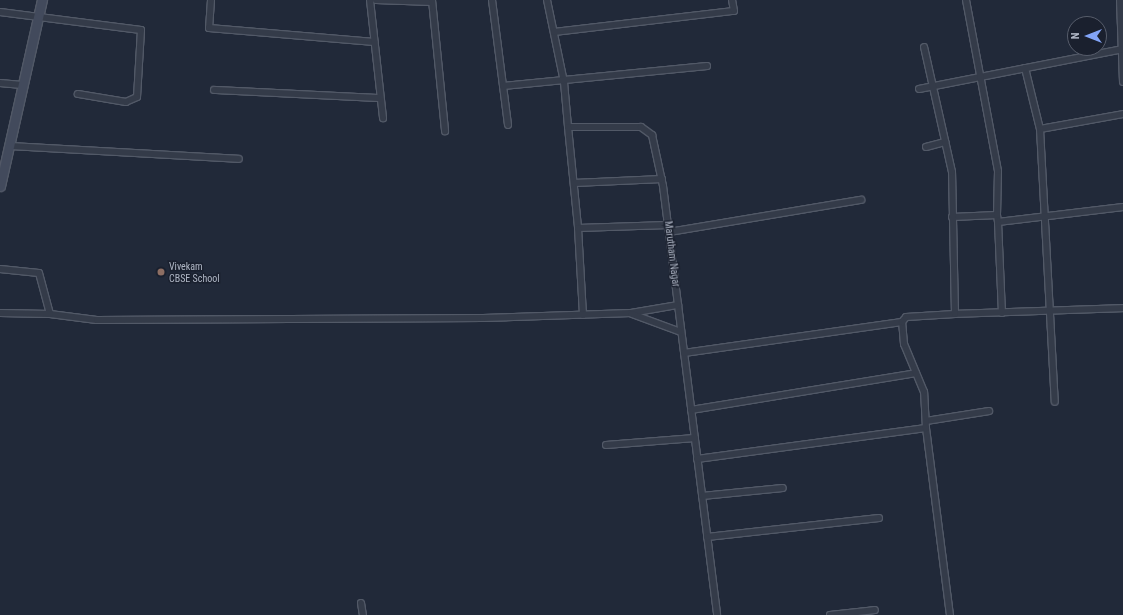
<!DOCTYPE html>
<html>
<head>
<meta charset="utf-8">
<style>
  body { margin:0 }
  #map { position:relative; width:1123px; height:615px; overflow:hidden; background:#212939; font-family:"Roboto Condensed",sans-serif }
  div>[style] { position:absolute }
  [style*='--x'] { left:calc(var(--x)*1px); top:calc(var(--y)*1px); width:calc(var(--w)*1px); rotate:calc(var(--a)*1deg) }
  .roads { filter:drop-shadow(1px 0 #525967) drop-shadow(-1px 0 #525967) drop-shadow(0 1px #525967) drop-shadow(0 -1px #525967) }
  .minor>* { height:6px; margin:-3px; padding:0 3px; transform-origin:3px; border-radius:3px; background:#343b49 }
  .secondary>* { height:9px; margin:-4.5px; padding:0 4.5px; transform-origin:4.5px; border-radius:4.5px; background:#424a5c }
  .dots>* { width:11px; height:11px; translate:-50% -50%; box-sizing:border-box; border:2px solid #1a202e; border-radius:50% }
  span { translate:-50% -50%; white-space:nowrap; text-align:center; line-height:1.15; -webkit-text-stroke:3px #1a202e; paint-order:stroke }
  .street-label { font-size:10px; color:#afb6c5 }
  .poi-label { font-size:10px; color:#afb6c5 }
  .left { translate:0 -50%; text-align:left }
  .north { position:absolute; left:1067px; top:16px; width:40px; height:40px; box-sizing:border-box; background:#1a202e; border:1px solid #565c6a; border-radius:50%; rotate:270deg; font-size:11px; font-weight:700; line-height:16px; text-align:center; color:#afb6c5 }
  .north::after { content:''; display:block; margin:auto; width:14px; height:18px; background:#82a4f8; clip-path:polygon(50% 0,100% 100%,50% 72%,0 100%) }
</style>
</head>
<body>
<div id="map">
  <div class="roads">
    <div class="minor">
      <i style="--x:211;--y:0;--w:28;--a:94"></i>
      <i style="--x:209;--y:28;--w:166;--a:4.8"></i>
      <i style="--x:370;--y:0;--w:119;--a:83.7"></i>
      <i style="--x:376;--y:0;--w:56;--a:2"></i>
      <i style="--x:432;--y:0;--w:132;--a:84.3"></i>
      <i style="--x:492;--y:0;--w:126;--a:82.7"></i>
      <i style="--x:547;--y:0;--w:84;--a:78.3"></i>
      <i style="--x:564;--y:82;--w:45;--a:84.9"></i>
      <i style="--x:568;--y:127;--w:73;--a:0"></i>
      <i style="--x:641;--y:127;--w:14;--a:36"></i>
      <i style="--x:652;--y:135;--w:52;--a:77.8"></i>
      <i style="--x:663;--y:186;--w:432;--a:82.8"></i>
      <i style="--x:1120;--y:0;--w:82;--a:87.9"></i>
      <i style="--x:0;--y:12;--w:142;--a:7.3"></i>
      <i style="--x:141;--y:30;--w:67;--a:93.4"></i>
      <i style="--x:137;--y:97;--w:12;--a:156"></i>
      <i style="--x:126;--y:102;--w:49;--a:-170.5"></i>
      <i style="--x:554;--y:32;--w:181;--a:-6.7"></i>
      <i style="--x:734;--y:11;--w:11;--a:-100"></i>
      <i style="--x:1025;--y:68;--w:63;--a:76.2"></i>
      <i style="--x:1040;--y:129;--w:84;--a:-10.2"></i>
      <i style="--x:0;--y:83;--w:22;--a:5"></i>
      <i style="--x:503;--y:86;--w:205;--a:-5.6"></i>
      <i style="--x:919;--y:89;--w:208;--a:-11.1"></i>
      <i style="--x:214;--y:90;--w:166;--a:2.8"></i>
      <i style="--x:568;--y:127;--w:101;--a:84.3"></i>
      <i style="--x:578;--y:228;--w:90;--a:-1.9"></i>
      <i style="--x:1040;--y:129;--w:273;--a:86.9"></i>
      <i style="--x:9;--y:146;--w:230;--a:3.2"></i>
      <i style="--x:926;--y:147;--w:20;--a:-15"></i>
      <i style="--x:574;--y:183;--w:88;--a:-2.6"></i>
      <i style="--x:997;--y:215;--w:7;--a:82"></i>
      <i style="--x:998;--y:222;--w:126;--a:-6.8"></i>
      <i style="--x:952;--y:217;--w:45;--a:-2.5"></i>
      <i style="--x:997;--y:215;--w:44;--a:-88.7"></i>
      <i style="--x:998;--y:171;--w:174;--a:-100.6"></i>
      <i style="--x:998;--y:222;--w:91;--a:87.5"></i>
      <i style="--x:578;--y:228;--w:87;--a:86.7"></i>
      <i style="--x:669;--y:232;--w:195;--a:-9.5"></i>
      <i style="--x:0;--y:269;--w:39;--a:6"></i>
      <i style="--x:39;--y:273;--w:42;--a:75"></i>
      <i style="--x:50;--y:314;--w:47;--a:7.3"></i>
      <i style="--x:97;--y:320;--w:386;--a:-0.3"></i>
      <i style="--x:483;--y:318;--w:148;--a:-1.9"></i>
      <i style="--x:631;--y:313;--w:48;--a:-9.7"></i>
      <i style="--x:0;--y:313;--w:50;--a:1.1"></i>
      <i style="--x:632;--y:314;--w:52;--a:20.2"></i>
      <i style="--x:955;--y:314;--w:168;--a:-2"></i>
      <i style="--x:684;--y:353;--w:220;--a:-8.1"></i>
      <i style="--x:691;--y:410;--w:228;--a:-9.3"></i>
      <i style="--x:926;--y:421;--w:64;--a:-9"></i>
      <i style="--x:926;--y:428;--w:189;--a:82.7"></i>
      <i style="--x:606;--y:445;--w:89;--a:-4.5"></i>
      <i style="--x:697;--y:459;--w:231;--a:-7.7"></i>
      <i style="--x:926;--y:428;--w:36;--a:-93"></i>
      <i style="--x:924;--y:392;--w:52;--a:-112.6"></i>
      <i style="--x:904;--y:344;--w:22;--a:-95"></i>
      <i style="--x:902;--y:322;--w:6;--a:-51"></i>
      <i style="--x:906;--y:317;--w:49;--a:-3.5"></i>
      <i style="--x:955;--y:314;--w:142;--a:-91.2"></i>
      <i style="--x:952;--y:172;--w:128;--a:-102.6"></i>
      <i style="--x:702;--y:496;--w:81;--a:-5.6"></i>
      <i style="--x:707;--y:537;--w:173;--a:-6.3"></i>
      <i style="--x:361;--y:603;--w:12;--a:81"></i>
      <i style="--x:830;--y:615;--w:45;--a:-6.3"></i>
    </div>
    <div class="secondary">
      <i style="--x:0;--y:186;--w:191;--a:-77.3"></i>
    </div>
  </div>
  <div class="dots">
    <i style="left:161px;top:272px;background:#8d6e63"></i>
  </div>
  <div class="street-label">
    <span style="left:672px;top:254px;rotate:83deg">Marutham Nagar</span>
  </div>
  <div class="poi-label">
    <span class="left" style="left:169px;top:272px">Vivekam<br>CBSE School</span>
  </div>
  <div class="north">N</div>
</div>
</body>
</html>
